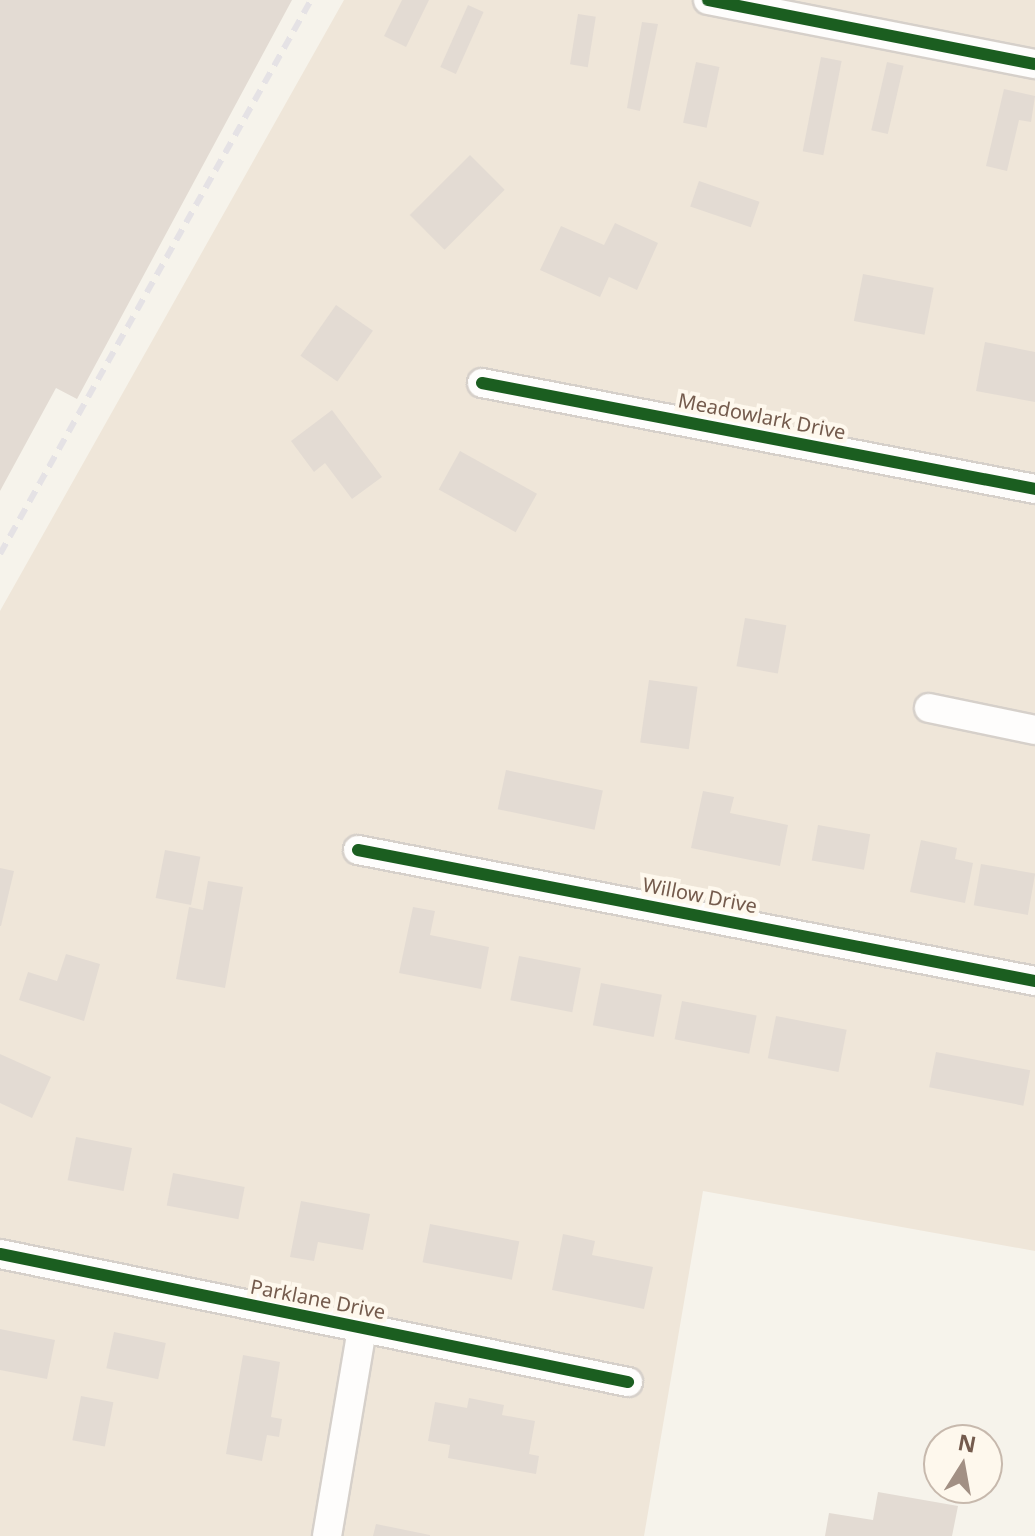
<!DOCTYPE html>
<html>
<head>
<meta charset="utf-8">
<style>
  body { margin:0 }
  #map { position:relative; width:1035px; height:1536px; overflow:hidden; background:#f6f3eb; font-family:"Noto Sans",sans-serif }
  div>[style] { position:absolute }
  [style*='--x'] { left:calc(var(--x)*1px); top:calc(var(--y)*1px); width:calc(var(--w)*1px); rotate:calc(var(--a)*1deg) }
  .residential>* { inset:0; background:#efe6d9 }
  .building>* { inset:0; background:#e3dbd3; transform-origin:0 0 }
  .roads { filter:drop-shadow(2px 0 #d6d0ca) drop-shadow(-2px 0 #d6d0ca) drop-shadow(0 2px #d6d0ca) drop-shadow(0 -2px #d6d0ca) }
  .minor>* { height:28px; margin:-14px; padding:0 14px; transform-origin:14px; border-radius:14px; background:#fefdfc }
  .rail>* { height:6px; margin-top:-3px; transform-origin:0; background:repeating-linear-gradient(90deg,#e5e2e5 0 12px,transparent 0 20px) }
  .cycleway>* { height:12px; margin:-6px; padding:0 6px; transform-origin:6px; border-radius:6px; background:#1b5e20 }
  span { translate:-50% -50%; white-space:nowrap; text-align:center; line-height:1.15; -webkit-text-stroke:8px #fef8ed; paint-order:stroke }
  .street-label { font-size:20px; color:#745b4d }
  .north { position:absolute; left:923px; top:1424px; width:80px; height:80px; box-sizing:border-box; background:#fef8ed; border:2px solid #c7b9ad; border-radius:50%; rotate:11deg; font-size:22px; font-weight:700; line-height:32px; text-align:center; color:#745b4d }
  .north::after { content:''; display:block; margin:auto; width:28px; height:36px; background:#a29084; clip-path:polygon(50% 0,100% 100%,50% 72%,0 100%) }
</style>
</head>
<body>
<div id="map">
  <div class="residential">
    <i style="clip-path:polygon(344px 0,1035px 0,1035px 1251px,703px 1191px,644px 1536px,0 1536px,0 611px)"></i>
  </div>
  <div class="building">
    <i style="clip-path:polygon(0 0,292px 0,77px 399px,56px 388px,0 491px)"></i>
    <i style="clip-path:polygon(402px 0,429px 0,406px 47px,384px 36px)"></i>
    <i style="left:468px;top:5px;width:17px;height:68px;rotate:24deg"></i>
    <i style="left:578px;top:14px;width:18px;height:51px;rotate:9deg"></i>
    <i style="clip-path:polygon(642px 22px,658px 24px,640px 111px,627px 108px)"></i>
    <i style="left:821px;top:57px;width:21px;height:96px;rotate:11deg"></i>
    <i style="left:696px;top:62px;width:24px;height:62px;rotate:12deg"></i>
    <i style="left:887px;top:62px;width:17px;height:70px;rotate:13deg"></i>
    <i style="clip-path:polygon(1004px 89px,1035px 96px,1031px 122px,1019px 120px,1007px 171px,986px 166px)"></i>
    <i style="left:470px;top:155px;width:49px;height:85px;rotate:45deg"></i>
    <i style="left:699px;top:181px;width:64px;height:27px;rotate:19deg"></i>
    <i style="clip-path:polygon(615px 223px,658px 243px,637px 290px,609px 277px,600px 297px,540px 270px,561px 226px,604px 245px)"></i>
    <i style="left:863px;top:274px;width:72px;height:48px;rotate:11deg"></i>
    <i style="left:336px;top:305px;width:45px;height:62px;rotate:35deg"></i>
    <i style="clip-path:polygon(985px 342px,1035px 352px,1035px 402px,976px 391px)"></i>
    <i style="clip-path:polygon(332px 410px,382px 477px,352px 499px,325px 463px,314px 472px,291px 441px)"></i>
    <i style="left:460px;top:451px;width:88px;height:44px;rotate:29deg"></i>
    <i style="left:745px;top:618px;width:42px;height:49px;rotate:10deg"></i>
    <i style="left:649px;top:680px;width:49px;height:63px;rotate:8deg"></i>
    <i style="left:506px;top:770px;width:99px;height:40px;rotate:12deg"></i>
    <i style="clip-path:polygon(703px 791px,734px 797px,730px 813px,788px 825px,780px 866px,691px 848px)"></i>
    <i style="left:818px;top:825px;width:53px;height:36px;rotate:10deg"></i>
    <i style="clip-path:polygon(921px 840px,957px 848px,955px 859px,973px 863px,965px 903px,910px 892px)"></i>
    <i style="left:165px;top:850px;width:36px;height:49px;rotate:11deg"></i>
    <i style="left:981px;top:864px;width:55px;height:42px;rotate:10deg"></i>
    <i style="clip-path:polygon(0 868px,14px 871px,1px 926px,0 926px)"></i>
    <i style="clip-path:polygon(208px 881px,243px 887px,225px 988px,176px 979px,189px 907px,203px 910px)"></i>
    <i style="clip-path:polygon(413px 907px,435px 911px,430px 935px,489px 947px,481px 989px,399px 973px)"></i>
    <i style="clip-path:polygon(66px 954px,100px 964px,84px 1021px,19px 1000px,28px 972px,57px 981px)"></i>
    <i style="left:519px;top:956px;width:63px;height:45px;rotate:11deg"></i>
    <i style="left:601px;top:983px;width:62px;height:43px;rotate:11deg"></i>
    <i style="left:682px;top:1001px;width:76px;height:39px;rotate:11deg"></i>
    <i style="left:776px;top:1016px;width:72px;height:43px;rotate:11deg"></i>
    <i style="left:936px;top:1052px;width:96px;height:36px;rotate:11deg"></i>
    <i style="clip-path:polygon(0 1054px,51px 1077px,32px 1118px,0 1103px)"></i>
    <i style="left:76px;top:1137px;width:57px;height:44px;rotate:11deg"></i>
    <i style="left:173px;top:1173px;width:73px;height:33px;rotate:11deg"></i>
    <i style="clip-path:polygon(301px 1201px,370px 1214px,363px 1250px,318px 1242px,314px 1261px,290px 1257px)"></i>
    <i style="left:430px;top:1224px;width:91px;height:39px;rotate:11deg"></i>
    <i style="clip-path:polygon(563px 1234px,595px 1241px,592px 1255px,653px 1267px,644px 1309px,552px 1290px)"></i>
    <i style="clip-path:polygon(0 1329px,55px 1340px,47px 1379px,0 1370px)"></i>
    <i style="left:114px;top:1332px;width:53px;height:37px;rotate:12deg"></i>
    <i style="clip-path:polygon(243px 1355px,280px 1362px,271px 1417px,282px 1419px,279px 1437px,267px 1435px,262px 1461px,226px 1454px)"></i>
    <i style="left:81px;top:1396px;width:33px;height:45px;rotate:11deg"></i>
    <i style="clip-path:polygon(469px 1398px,504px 1405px,502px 1415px,535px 1421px,529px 1454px,539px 1456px,536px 1474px,448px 1458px,450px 1445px,428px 1441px,435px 1402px,467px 1408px)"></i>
    <i style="clip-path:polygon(878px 1492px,958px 1506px,952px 1536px,825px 1536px,829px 1513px,873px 1520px)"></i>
    <i style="clip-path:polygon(376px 1524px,430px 1535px,430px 1536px,373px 1536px)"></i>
  </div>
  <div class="roads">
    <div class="minor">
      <i style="--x:708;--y:0;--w:333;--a:11.1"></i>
      <i style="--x:482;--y:383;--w:563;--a:10.85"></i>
      <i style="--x:929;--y:708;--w:108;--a:11.7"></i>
      <i style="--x:358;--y:850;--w:690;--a:10.95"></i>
      <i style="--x:0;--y:1254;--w:641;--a:11.52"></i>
      <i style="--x:327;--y:1536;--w:211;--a:-80.4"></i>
    </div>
  </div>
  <div class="rail">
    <i style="--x:0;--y:554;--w:635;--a:-60.69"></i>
  </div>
  <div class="cycleway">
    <i style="--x:708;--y:0;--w:333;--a:11.1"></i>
    <i style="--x:482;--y:383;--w:563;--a:10.85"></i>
    <i style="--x:358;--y:850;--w:690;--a:10.95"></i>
    <i style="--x:0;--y:1254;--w:641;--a:11.52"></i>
  </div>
  <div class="street-label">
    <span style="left:762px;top:416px;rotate:11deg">Meadowlark Drive</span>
    <span style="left:700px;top:895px;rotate:11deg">Willow Drive</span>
    <span style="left:318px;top:1299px;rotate:11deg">Parklane Drive</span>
  </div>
  <div class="north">N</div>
</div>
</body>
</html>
